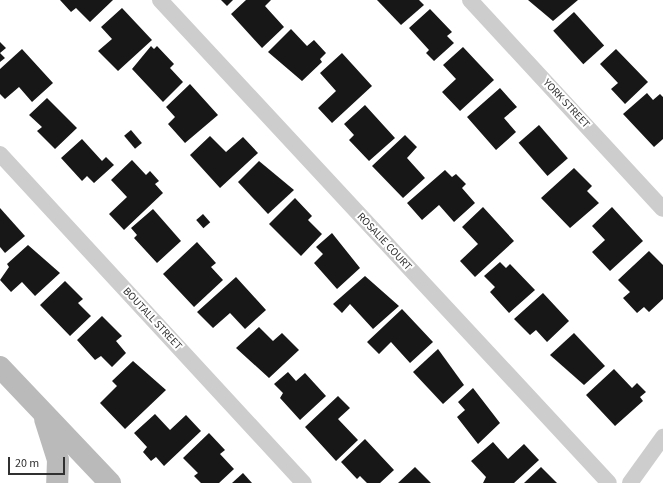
<!DOCTYPE html>
<html>
<head>
<meta charset="utf-8">
<style>
  body { margin:0 }
  #map { position:relative; width:663px; height:483px; overflow:hidden; background:#fff; font-family:"Source Sans 3",sans-serif }
  div>[style] { position:absolute }
  [style*='--x'] { left:calc(var(--x)*1px); top:calc(var(--y)*1px); width:calc(var(--w)*1px); rotate:calc(var(--a)*1deg) }
  .building>* { inset:0; background:#171717; transform-origin:0 0 }
  .minor>* { height:16px; margin:-8px; padding:0 8px; transform-origin:8px; border-radius:8px; background:#cdcdcd }
  .secondary>* { height:22px; margin:-11px; padding:0 11px; transform-origin:11px; border-radius:11px; background:#bababa }
  span { translate:-50% -50%; white-space:nowrap; text-align:center; line-height:1.15; -webkit-text-stroke:4px #fff; paint-order:stroke }
  .street-label { font-size:11px; color:#303030 }
  .scale { position:absolute; left:8px; top:457px; width:57px; height:18px; box-sizing:border-box; border:2px solid #303030; border-top:0; padding-left:5px; font-size:12px; line-height:14px; white-space:nowrap; color:#303030; -webkit-text-stroke:3px #fff; paint-order:stroke }
</style>
</head>
<body>
<div id="map">
  <div class="building">
    <i style="clip-path:polygon(60px 0,113px 0,90px 22px,76px 8px,71px 12px)"></i>
    <i style="clip-path:polygon(221px 0,233px 0,227px 6px)"></i>
    <i style="clip-path:polygon(246px 0,271px 0,265px 6px,284px 27px,262px 48px,231px 14px)"></i>
    <i style="clip-path:polygon(377px 0,419px 0,424px 5px,401px 25px)"></i>
    <i style="clip-path:polygon(528px 0,578px 0,553px 21px)"></i>
    <i style="clip-path:polygon(122px 8px,152px 40px,118px 71px,98px 51px,112px 39px,101px 27px)"></i>
    <i style="clip-path:polygon(430px 9px,452px 32px,447px 36px,454px 43px,434px 61px,426px 53px,429px 50px,409px 28px)"></i>
    <i style="left:574px;top:12px;width:45px;height:28px;rotate:48deg"></i>
    <i style="clip-path:polygon(291px 29px,307px 46px,314px 40px,326px 53px,320px 59px,322px 62px,302px 81px,268px 52px)"></i>
    <i style="clip-path:polygon(0 42px,6px 48px,0 53px,5px 58px,0 62px)"></i>
    <i style="clip-path:polygon(151px 46px,154px 49px,157px 46px,174px 64px,170px 68px,183px 82px,163px 102px,132px 69px)"></i>
    <i style="clip-path:polygon(463px 47px,494px 80px,460px 111px,442px 92px,456px 79px,443px 65px)"></i>
    <i style="clip-path:polygon(22px 49px,53px 83px,32px 102px,19px 87px,5px 99px,0 94px,0 69px)"></i>
    <i style="clip-path:polygon(616px 49px,648px 82px,625px 104px,611px 89px,618px 83px,600px 64px)"></i>
    <i style="clip-path:polygon(342px 53px,372px 86px,332px 123px,318px 108px,336px 91px,320px 73px)"></i>
    <i style="clip-path:polygon(190px 84px,218px 115px,185px 143px,168px 124px,175px 117px,166px 107px)"></i>
    <i style="clip-path:polygon(500px 88px,517px 107px,504px 118px,516px 132px,496px 150px,467px 117px)"></i>
    <i style="clip-path:polygon(647px 93px,653px 100px,660px 94px,663px 97px,663px 139px,654px 147px,623px 114px)"></i>
    <i style="clip-path:polygon(47px 98px,77px 128px,55px 149px,37px 131px,42px 127px,29px 115px)"></i>
    <i style="clip-path:polygon(365px 105px,395px 138px,369px 161px,349px 140px,354px 135px,344px 124px)"></i>
    <i style="left:539px;top:125px;width:44px;height:27px;rotate:49deg"></i>
    <i style="left:131px;top:130px;width:17px;height:9px;rotate:50deg"></i>
    <i style="clip-path:polygon(405px 135px,417px 147px,407px 158px,425px 178px,403px 198px,372px 166px)"></i>
    <i style="clip-path:polygon(210px 136px,226px 152px,243px 137px,258px 153px,220px 188px,190px 155px)"></i>
    <i style="clip-path:polygon(82px 139px,102px 161px,106px 157px,114px 165px,94px 183px,87px 176px,82px 181px,61px 158px)"></i>
    <i style="clip-path:polygon(132px 160px,146px 175px,150px 171px,159px 181px,155px 184px,163px 193px,124px 230px,109px 214px,127px 197px,111px 180px)"></i>
    <i style="clip-path:polygon(259px 161px,294px 190px,268px 214px,238px 182px)"></i>
    <i style="clip-path:polygon(574px 168px,592px 186px,587px 191px,599px 203px,570px 228px,541px 198px)"></i>
    <i style="clip-path:polygon(445px 170px,452px 177px,456px 174px,466px 184px,462px 188px,475px 203px,454px 222px,439px 205px,422px 220px,407px 203px)"></i>
    <i style="clip-path:polygon(295px 198px,312px 216px,308px 220px,322px 234px,301px 256px,269px 224px)"></i>
    <i style="clip-path:polygon(483px 207px,514px 241px,475px 277px,460px 261px,478px 244px,462px 227px)"></i>
    <i style="clip-path:polygon(612px 207px,643px 241px,610px 271px,592px 252px,605px 240px,592px 226px)"></i>
    <i style="clip-path:polygon(0 208px,25px 236px,5px 253px,0 247px)"></i>
    <i style="clip-path:polygon(153px 209px,181px 241px,157px 263px,134px 238px,137px 235px,131px 228px)"></i>
    <i style="left:203px;top:214px;width:11px;height:9px;rotate:49deg"></i>
    <i style="clip-path:polygon(332px 233px,360px 268px,337px 289px,314px 263px,323px 254px,316px 247px)"></i>
    <i style="clip-path:polygon(197px 242px,216px 263px,211px 267px,223px 280px,194px 307px,163px 274px)"></i>
    <i style="clip-path:polygon(28px 245px,60px 273px,35px 296px,22px 282px,11px 292px,0 280px,9px 267px,7px 264px)"></i>
    <i style="clip-path:polygon(649px 251px,663px 265px,663px 299px,649px 312px,644px 307px,637px 313px,623px 298px,630px 292px,618px 280px)"></i>
    <i style="clip-path:polygon(500px 262px,506px 268px,510px 264px,535px 290px,509px 313px,490px 292px,495px 287px,484px 276px)"></i>
    <i style="clip-path:polygon(365px 276px,399px 306px,373px 329px,350px 304px,342px 313px,333px 304px)"></i>
    <i style="clip-path:polygon(236px 277px,266px 310px,245px 329px,230px 313px,213px 328px,197px 312px)"></i>
    <i style="clip-path:polygon(65px 281px,83px 299px,78px 303px,91px 316px,70px 336px,40px 305px)"></i>
    <i style="clip-path:polygon(543px 293px,569px 321px,547px 342px,536px 330px,530px 335px,514px 319px)"></i>
    <i style="clip-path:polygon(402px 309px,433px 342px,410px 363px,391px 342px,379px 354px,367px 342px)"></i>
    <i style="clip-path:polygon(102px 316px,122px 336px,116px 341px,126px 353px,112px 367px,101px 356px,95px 360px,77px 340px)"></i>
    <i style="clip-path:polygon(259px 327px,273px 341px,282px 333px,299px 350px,269px 378px,236px 348px)"></i>
    <i style="clip-path:polygon(574px 333px,605px 366px,584px 385px,550px 355px)"></i>
    <i style="clip-path:polygon(438px 349px,464px 385px,443px 404px,413px 372px)"></i>
    <i style="clip-path:polygon(133px 361px,166px 390px,125px 429px,100px 403px,117px 386px,112px 381px)"></i>
    <i style="clip-path:polygon(614px 369px,632px 388px,637px 383px,646px 392px,640px 397px,643px 401px,615px 426px,586px 395px)"></i>
    <i style="clip-path:polygon(288px 372px,296px 381px,305px 373px,326px 396px,300px 420px,280px 398px,283px 393px,274px 384px)"></i>
    <i style="clip-path:polygon(473px 388px,500px 423px,478px 444px,457px 417px,465px 410px,458px 402px)"></i>
    <i style="clip-path:polygon(338px 396px,350px 408px,338px 419px,358px 440px,336px 461px,305px 427px)"></i>
    <i style="clip-path:polygon(155px 414px,170px 430px,186px 415px,201px 431px,164px 466px,156px 457px,151px 461px,143px 452px,147px 447px,134px 433px)"></i>
    <i style="clip-path:polygon(209px 433px,225px 450px,220px 454px,234px 469px,219px 483px,201px 483px,194px 476px,198px 473px,183px 458px)"></i>
    <i style="clip-path:polygon(365px 439px,394px 470px,380px 483px,367px 483px,360px 476px,357px 479px,341px 462px)"></i>
    <i style="clip-path:polygon(493px 442px,508px 459px,524px 444px,539px 460px,514px 483px,483px 483px,486px 477px,471px 461px)"></i>
    <i style="clip-path:polygon(415px 467px,431px 483px,398px 483px)"></i>
    <i style="clip-path:polygon(541px 467px,557px 483px,524px 483px)"></i>
    <i style="clip-path:polygon(243px 473px,252px 483px,232px 483px)"></i>
  </div>
  <div class="minor">
    <i style="--x:160;--y:0;--w:659;--a:47.09"></i>
    <i style="--x:470;--y:0;--w:284;--a:47.3"></i>
    <i style="--x:0;--y:154;--w:448;--a:47.3"></i>
    <i style="--x:630;--y:483;--w:57;--a:-54.3"></i>
  </div>
  <div class="secondary">
    <i style="--x:0;--y:367;--w:160;--a:46.5"></i>
    <i style="--x:45;--y:419;--w:43;--a:72.4"></i>
    <i style="--x:58;--y:460;--w:23;--a:92"></i>
  </div>
  <div class="street-label">
    <span style="left:566px;top:104px;rotate:47deg">YORK STREET</span>
    <span style="left:384px;top:242px;rotate:47deg">ROSALIE COURT</span>
    <span style="left:152px;top:319px;rotate:47deg">BOUTALL STREET</span>
  </div>
  <div class="scale">20 m</div>
</div>
</body>
</html>
